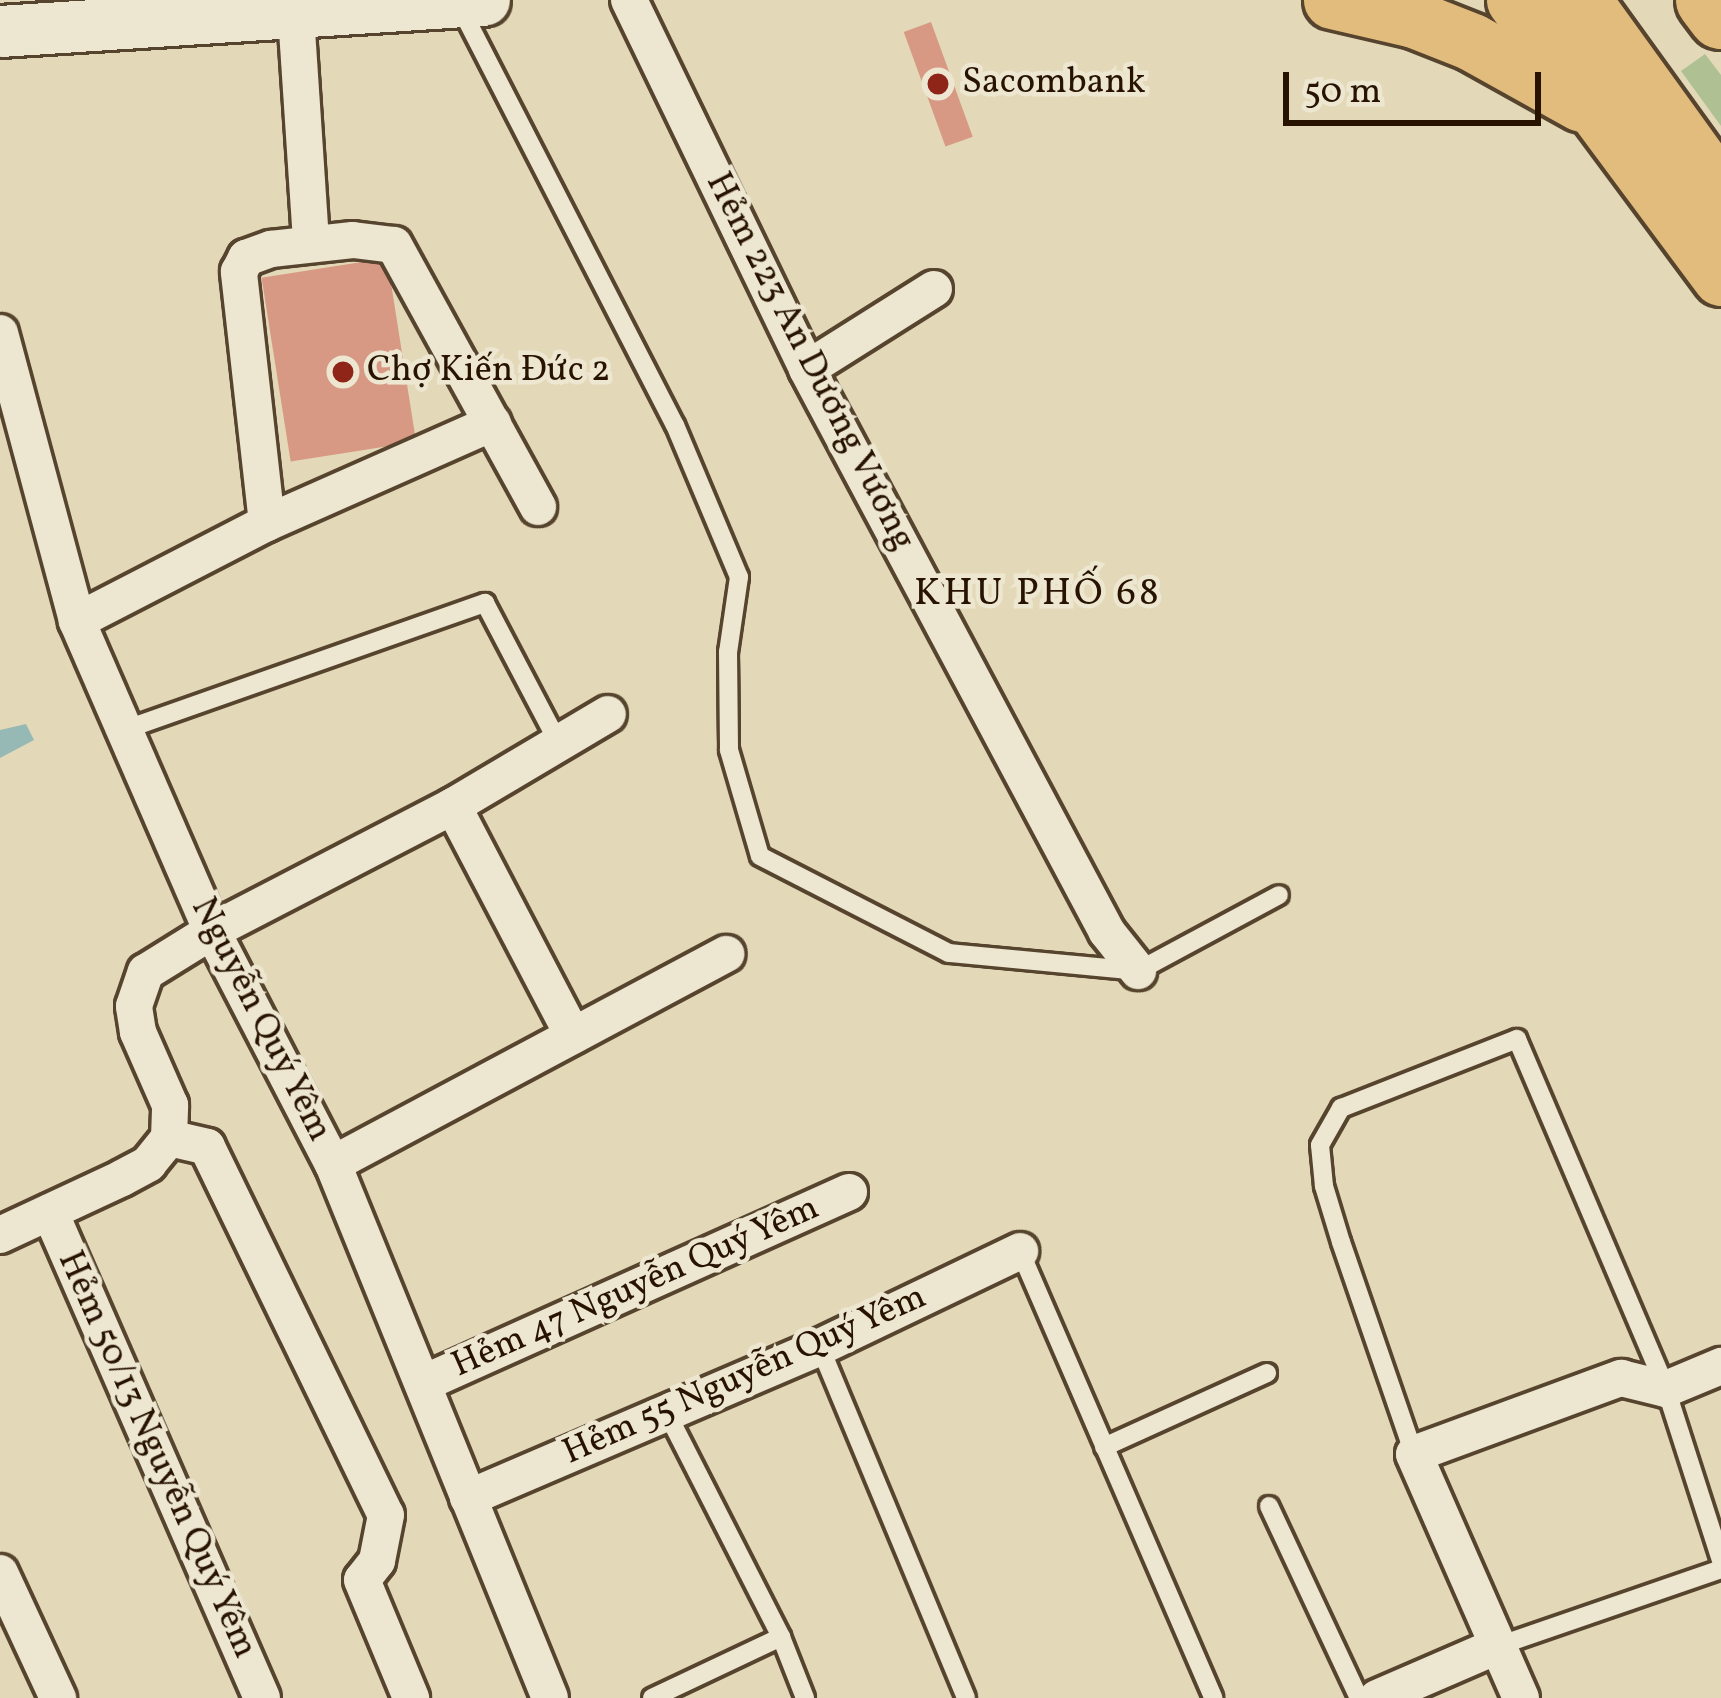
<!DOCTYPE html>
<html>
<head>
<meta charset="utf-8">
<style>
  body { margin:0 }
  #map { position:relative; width:1721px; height:1698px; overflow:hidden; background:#e3d8b7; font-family:Vollkorn,serif }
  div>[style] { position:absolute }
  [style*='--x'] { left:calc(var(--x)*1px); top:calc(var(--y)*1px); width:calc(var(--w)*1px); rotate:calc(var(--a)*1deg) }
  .green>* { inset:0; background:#afc092 }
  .water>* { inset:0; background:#96b9b5 }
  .building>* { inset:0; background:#d79983; transform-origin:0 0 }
  .roads { filter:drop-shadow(3px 0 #56442e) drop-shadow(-3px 0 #56442e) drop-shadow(0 3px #56442e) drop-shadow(0 -3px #56442e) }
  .lane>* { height:18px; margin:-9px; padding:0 9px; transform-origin:9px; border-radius:9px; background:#ede6d0 }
  .street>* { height:36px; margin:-18px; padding:0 18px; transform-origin:18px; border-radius:18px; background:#ede6d0 }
  .secondary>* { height:51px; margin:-25.5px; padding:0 25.5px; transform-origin:25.5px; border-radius:25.5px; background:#ede6d0 }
  .primary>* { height:57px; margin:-28.5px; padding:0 28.5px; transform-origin:28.5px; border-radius:28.5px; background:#e2bc7c }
  .highway>* { height:66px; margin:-33px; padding:0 33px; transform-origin:33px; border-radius:33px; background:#e2bc7c }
  .dots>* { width:33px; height:33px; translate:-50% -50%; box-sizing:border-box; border:6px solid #ede6d0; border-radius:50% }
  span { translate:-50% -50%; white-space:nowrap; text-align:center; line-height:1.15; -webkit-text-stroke:9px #ede6d0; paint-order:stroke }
  .poi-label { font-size:36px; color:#271300 }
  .left { translate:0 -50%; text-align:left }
  .street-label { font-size:36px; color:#271300 }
  .neighbourhood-label { font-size:39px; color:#271300; letter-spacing:3px }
  .scale { position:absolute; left:1283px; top:72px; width:258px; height:54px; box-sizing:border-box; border:6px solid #271300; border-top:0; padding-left:15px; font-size:36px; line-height:42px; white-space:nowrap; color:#271300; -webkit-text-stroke:9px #ede6d0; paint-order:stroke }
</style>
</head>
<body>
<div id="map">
  <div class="green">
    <i style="clip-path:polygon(1705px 54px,1721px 75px,1721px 126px,1681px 71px)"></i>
  </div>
  <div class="water">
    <i style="clip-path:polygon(26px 724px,34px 740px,0 758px,0 730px)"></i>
  </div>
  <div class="building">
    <i style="left:931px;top:22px;width:122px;height:29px;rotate:70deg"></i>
    <i style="left:387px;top:258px;width:186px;height:127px;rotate:81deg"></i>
  </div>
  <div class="roads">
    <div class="lane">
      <i style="--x:460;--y:7;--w:470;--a:62.8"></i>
      <i style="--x:675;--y:425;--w:165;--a:67.2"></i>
      <i style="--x:739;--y:577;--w:76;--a:98.3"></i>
      <i style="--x:728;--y:652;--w:98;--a:89.4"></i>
      <i style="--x:729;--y:750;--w:110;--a:73.7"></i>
      <i style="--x:760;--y:856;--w:212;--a:27.2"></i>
      <i style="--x:949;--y:953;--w:190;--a:5.4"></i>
      <i style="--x:1138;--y:971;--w:160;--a:-28.3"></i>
      <i style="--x:124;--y:730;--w:383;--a:-19.4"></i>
      <i style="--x:485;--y:603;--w:159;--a:62.3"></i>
      <i style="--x:1020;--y:1251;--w:487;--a:66.6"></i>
      <i style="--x:820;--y:1347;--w:380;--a:67.4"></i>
      <i style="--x:667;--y:1413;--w:251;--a:63"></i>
      <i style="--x:781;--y:1637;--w:66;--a:68.5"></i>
      <i style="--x:1104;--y:1447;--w:179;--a:-24.4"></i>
      <i style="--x:1414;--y:1454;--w:224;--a:-109"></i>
      <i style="--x:1341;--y:1242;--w:59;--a:-106.9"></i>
      <i style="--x:1324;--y:1186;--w:41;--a:-95.6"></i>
      <i style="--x:1320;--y:1145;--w:43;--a:-60.4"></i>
      <i style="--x:1341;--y:1108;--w:189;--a:-21.4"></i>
      <i style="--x:1517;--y:1039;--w:380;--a:66.9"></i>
      <i style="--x:1666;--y:1389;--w:180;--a:72.2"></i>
      <i style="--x:1269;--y:1506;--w:212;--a:64.9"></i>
      <i style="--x:1495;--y:1647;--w:239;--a:-19"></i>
      <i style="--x:652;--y:1698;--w:143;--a:-25.3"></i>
    </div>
    <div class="street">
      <i style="--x:295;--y:0;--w:243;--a:86.2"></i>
      <i style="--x:629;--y:0;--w:410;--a:64.2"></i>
      <i style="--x:807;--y:369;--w:638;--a:61.95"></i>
      <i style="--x:1107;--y:932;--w:50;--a:51.5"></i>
      <i style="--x:0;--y:333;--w:298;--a:75"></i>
      <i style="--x:77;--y:621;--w:338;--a:66.5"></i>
      <i style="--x:212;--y:931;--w:263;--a:62.6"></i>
      <i style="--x:333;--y:1164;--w:576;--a:67.88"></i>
      <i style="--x:807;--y:369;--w:150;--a:-32.2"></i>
      <i style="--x:267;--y:523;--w:253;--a:-96.4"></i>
      <i style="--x:239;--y:272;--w:16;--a:-63"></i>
      <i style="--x:246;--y:258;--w:27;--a:-20"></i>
      <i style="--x:271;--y:249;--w:82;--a:-6.3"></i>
      <i style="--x:353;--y:240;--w:41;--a:7"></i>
      <i style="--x:394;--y:245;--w:299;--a:61.2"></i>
      <i style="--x:77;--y:621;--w:214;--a:-27.3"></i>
      <i style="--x:267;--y:523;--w:247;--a:-23.9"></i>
      <i style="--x:453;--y:806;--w:259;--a:62.4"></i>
      <i style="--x:169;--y:1138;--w:39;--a:13"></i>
      <i style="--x:207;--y:1147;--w:409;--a:64.1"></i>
      <i style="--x:386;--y:1515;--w:47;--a:101.1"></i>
      <i style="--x:377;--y:1561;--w:24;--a:128"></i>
      <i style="--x:362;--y:1580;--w:128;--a:67.4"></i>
      <i style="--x:333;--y:1164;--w:446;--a:-28.1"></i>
      <i style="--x:50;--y:1212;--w:530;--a:66.43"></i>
      <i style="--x:0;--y:1235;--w:135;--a:-25"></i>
      <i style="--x:122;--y:1178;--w:30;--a:-28"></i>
      <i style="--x:148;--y:1164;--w:33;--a:-51"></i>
      <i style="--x:169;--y:1138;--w:33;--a:-88"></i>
      <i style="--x:170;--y:1105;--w:80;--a:-113.7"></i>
      <i style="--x:138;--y:1032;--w:26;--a:-99"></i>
      <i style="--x:134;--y:1006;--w:36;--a:-71"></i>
      <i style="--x:146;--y:972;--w:78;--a:-31.8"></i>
      <i style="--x:212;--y:931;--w:271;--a:-27.4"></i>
      <i style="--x:453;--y:806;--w:180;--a:-30.7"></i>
      <i style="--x:424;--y:1383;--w:466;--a:-24.2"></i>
      <i style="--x:468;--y:1498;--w:383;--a:-23.2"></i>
      <i style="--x:820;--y:1347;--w:222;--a:-25.6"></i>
      <i style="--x:0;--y:1573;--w:138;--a:65.1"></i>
      <i style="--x:1377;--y:1698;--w:129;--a:-23.4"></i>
      <i style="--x:1521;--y:1698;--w:266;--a:-113.7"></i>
      <i style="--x:1414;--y:1454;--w:221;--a:-20.2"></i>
      <i style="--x:1621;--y:1378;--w:46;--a:13.7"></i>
      <i style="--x:1666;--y:1389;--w:60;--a:-22.7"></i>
    </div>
    <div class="secondary">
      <i style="--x:0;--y:31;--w:485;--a:-3.7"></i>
    </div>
    <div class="primary">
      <i style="--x:1332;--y:0;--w:84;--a:13"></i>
      <i style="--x:1414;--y:19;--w:62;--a:21.6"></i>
      <i style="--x:1472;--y:42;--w:125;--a:29.2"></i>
      <i style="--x:1515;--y:0;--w:345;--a:53.4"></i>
    </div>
    <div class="highway">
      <i style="--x:1577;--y:0;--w:246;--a:54.2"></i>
      <i style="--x:1709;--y:0;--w:20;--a:53"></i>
    </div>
  </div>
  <div class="dots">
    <i style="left:938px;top:84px;background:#8f2418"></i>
    <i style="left:343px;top:372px;background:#8f2418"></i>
  </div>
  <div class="poi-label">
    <span class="left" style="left:962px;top:84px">Sacombank</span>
    <span class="left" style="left:367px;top:372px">Chợ Kiến Đức 2</span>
  </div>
  <div class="street-label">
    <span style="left:809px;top:362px;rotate:63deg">Hẻm 223 An Dương Vương</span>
    <span style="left:260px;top:1020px;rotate:63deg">Nguyễn Quý Yêm</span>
    <span style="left:636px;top:1288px;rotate:-24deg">Hẻm 47 Nguyễn Quý Yêm</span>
    <span style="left:745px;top:1376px;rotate:-24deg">Hẻm 55 Nguyễn Quý Yêm</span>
    <span style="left:156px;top:1455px;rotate:66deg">Hẻm 50/13 Nguyễn Quý Yêm</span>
  </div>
  <div class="neighbourhood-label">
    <span style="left:1038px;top:594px">KHU PHỐ 68</span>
  </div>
  <div class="scale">50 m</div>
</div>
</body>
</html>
